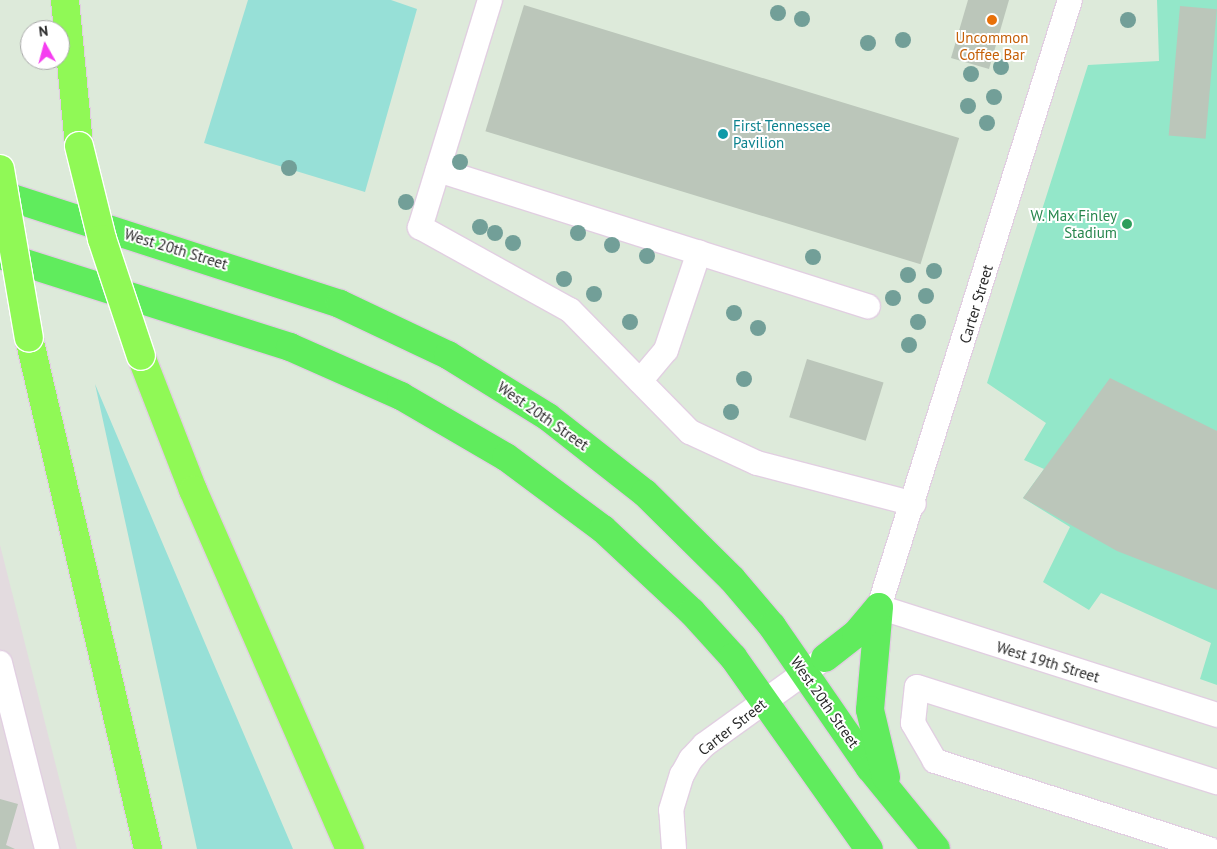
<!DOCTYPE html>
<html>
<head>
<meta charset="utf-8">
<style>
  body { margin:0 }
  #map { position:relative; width:1217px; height:849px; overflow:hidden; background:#ddeada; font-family:"PT Sans",sans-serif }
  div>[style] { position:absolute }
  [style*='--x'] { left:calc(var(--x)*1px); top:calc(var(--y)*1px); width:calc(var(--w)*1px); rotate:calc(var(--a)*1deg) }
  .industrial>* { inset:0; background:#e3dbdf }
  .green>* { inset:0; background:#97e0d7 }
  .pitch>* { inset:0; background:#93e7c9 }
  .building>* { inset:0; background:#bbc6ba; transform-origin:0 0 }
  .roads { filter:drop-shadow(1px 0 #e1cfe1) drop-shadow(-1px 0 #e1cfe1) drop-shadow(0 1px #e1cfe1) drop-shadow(0 -1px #e1cfe1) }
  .minor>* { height:24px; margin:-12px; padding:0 12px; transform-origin:12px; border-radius:12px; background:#fff }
  .major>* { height:28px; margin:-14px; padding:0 14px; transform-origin:14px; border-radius:14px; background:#60ec5d }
  .highway>* { height:28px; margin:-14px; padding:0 14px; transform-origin:14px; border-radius:14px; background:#90f956 }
  .bridges { filter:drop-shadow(1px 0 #fff) drop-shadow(-1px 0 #fff) drop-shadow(0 1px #fff) drop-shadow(0 -1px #fff) }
  .highway-bridge>* { height:28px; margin:-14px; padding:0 14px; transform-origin:14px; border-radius:14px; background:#90f956 }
  .trees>* { width:16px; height:16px; margin:-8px; border-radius:50%; background:#729f98 }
  .dots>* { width:14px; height:14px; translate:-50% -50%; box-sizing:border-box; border:2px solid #fff; border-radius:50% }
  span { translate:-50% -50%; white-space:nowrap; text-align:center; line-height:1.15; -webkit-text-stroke:4px #fff; paint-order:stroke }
  .food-label { font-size:15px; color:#c56008 }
  .culture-label { font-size:15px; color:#0d838f }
  .left { translate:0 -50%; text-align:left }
  .leisure-label { font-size:15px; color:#27864d }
  .right { translate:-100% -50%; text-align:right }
  .street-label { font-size:15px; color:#282828 }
  .north { position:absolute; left:20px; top:20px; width:50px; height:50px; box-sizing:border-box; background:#fff; border:1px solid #a9a9a9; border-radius:50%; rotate:353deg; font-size:14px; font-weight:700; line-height:20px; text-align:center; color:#282828 }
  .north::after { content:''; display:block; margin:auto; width:18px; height:22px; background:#f53df0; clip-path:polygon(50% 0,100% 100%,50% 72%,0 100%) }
</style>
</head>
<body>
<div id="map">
  <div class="industrial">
    <i style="clip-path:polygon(0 545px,77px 849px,0 849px)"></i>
  </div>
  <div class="green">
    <i style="clip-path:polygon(248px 0,391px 0,417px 9px,365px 192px,204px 143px)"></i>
    <i style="clip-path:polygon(95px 384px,213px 662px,293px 849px,197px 849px)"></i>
  </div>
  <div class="pitch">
    <i style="clip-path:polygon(1157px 0,1217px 0,1217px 685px,1200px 679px,1211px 643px,1101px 593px,1089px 610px,1043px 582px,1070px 527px,1023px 498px,1044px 469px,1024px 460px,1046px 423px,987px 383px,1088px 65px,1159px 61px)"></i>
  </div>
  <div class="building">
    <i style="clip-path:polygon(968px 0,1009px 0,989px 69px,951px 58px)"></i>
    <i style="left:524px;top:5px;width:455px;height:132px;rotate:17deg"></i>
    <i style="left:1180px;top:6px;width:37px;height:130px;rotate:5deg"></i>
    <i style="left:807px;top:359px;width:80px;height:61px;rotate:17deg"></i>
    <i style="clip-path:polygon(1110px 378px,1217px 431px,1217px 590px,1117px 551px,1023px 498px)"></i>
    <i style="clip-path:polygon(0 799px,18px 804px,6px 845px,15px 849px,0 849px)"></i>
  </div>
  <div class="roads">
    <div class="minor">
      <i style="--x:490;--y:0;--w:238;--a:107.1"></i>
      <i style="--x:420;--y:227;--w:171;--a:29"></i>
      <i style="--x:570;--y:310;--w:171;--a:45.5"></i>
      <i style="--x:690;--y:432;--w:74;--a:24.8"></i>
      <i style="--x:757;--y:463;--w:162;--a:14.6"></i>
      <i style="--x:1070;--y:0;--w:636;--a:107.47"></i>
      <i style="--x:879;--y:607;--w:355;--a:17.7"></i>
      <i style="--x:438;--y:170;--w:451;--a:17.6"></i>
      <i style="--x:640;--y:381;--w:40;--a:-50"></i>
      <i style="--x:666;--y:350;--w:103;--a:-71.4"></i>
      <i style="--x:0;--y:663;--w:192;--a:75.8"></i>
      <i style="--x:674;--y:849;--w:39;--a:-94"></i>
      <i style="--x:671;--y:810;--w:37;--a:-73"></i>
      <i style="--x:682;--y:775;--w:18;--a:-61"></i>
      <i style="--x:691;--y:759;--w:19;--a:-47"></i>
      <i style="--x:704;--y:745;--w:142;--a:-35.8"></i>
      <i style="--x:1209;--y:849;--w:288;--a:-162.2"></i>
      <i style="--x:935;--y:761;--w:44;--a:-120.1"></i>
      <i style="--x:913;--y:723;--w:36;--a:-84"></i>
      <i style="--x:917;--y:687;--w:315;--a:17.6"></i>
    </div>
    <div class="major">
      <i style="--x:0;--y:194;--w:357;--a:17.9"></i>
      <i style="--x:340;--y:304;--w:119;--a:25.3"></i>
      <i style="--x:448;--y:355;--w:118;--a:31.8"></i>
      <i style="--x:548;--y:417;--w:123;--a:38.1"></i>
      <i style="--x:645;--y:493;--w:122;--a:44.7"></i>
      <i style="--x:732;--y:579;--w:62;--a:49.6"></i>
      <i style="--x:772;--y:626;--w:173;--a:55.4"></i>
      <i style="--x:870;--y:768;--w:104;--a:50.8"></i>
      <i style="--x:0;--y:255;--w:304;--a:17.6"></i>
      <i style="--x:290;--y:347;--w:121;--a:23.8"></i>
      <i style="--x:401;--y:396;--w:121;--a:30.2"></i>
      <i style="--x:506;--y:457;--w:121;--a:36.6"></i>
      <i style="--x:603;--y:529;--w:122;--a:43"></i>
      <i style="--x:692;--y:612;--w:61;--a:47.7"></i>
      <i style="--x:733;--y:657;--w:235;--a:54.7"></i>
      <i style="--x:879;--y:607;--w:103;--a:95"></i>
      <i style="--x:870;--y:710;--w:69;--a:76.6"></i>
      <i style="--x:825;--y:658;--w:39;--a:-38"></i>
      <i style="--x:856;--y:634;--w:35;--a:-50"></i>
    </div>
    <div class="highway">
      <i style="--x:65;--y:0;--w:147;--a:84.5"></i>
      <i style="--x:29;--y:338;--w:525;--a:76.89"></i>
      <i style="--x:141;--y:356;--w:144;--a:68.8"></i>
      <i style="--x:193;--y:490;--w:392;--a:66.4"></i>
    </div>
  </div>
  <div class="bridges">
    <div class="highway-bridge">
      <i style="--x:79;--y:146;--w:96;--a:76.1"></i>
      <i style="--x:102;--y:239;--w:123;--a:71.6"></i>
      <i style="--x:0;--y:169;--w:171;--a:80.3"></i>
    </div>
  </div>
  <div class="trees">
    <i style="left:778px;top:13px"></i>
    <i style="left:802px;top:19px"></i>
    <i style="left:1128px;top:20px"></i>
    <i style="left:903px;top:40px"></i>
    <i style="left:868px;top:43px"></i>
    <i style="left:1001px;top:67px"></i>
    <i style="left:971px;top:74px"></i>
    <i style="left:994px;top:97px"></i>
    <i style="left:968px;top:106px"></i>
    <i style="left:987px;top:123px"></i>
    <i style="left:460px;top:162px"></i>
    <i style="left:289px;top:168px"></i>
    <i style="left:406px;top:202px"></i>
    <i style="left:480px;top:227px"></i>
    <i style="left:495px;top:233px"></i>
    <i style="left:578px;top:233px"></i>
    <i style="left:513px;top:243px"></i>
    <i style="left:612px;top:245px"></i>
    <i style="left:647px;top:256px"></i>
    <i style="left:813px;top:257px"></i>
    <i style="left:934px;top:271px"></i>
    <i style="left:908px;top:275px"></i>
    <i style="left:564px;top:279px"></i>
    <i style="left:594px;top:294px"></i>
    <i style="left:926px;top:296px"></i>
    <i style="left:893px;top:298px"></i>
    <i style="left:734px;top:313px"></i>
    <i style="left:630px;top:322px"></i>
    <i style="left:918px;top:322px"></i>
    <i style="left:758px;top:328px"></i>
    <i style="left:909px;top:345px"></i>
    <i style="left:744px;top:379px"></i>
    <i style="left:731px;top:412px"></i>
  </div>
  <div class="dots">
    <i style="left:992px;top:20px;background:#e8710a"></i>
    <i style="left:723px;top:134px;background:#0f9aa8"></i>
    <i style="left:1127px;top:224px;background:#2e9e5b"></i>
  </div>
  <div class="food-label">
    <span style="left:992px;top:46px">Uncommon<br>Coffee Bar</span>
  </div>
  <div class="culture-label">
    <span class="left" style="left:733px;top:134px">First Tennessee<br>Pavilion</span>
  </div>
  <div class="leisure-label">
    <span class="right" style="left:1117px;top:224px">W. Max Finley<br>Stadium</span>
  </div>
  <div class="street-label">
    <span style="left:176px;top:249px;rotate:17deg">West 20th Street</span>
    <span style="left:976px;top:304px;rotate:-73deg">Carter Street</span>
    <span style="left:543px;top:416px;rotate:35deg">West 20th Street</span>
    <span style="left:1048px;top:662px;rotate:17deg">West 19th Street</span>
    <span style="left:825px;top:702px;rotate:55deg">West 20th Street</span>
    <span style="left:732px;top:727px;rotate:-38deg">Carter Street</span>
  </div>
  <div class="north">N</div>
</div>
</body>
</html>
